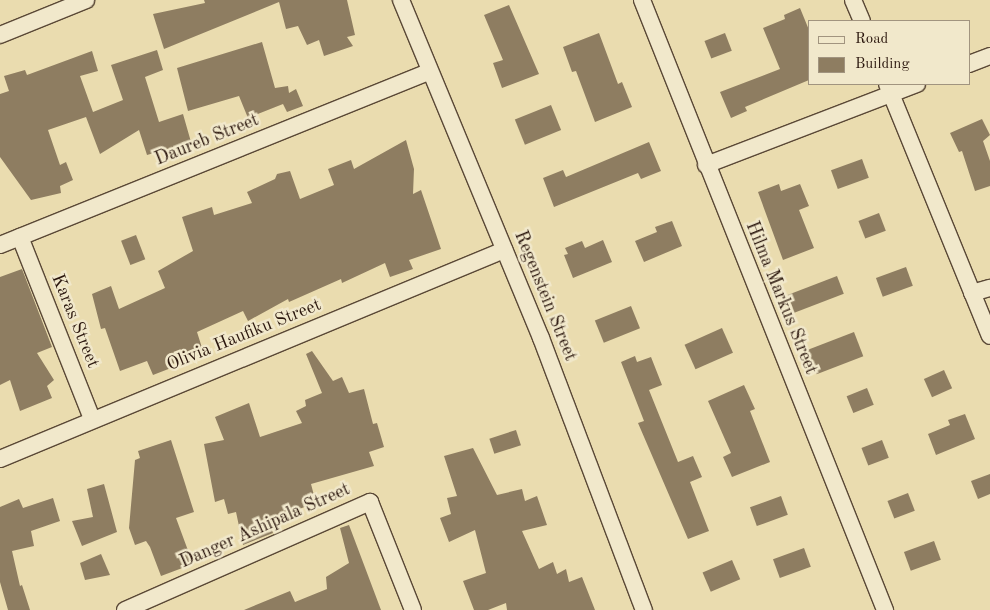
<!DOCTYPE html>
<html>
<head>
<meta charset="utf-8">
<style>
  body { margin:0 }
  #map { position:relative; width:990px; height:610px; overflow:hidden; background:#eadcaf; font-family:"Old Standard TT",serif }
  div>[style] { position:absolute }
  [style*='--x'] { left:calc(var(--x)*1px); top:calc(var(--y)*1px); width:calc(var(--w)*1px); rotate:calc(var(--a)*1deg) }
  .building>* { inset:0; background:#8e7d61; transform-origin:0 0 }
  .roads { filter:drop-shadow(1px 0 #5a4836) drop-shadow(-1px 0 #5a4836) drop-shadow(0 1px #5a4836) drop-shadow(0 -1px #5a4836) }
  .minor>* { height:16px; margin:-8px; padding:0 8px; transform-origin:8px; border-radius:8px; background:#f1e8cb }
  span { translate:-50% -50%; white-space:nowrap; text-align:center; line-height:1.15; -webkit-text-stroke:5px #f1e8cb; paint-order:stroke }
  .street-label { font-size:18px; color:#2a160d }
  .legend { position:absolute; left:808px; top:20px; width:162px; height:65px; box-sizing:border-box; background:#f1e8cb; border:1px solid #a1947f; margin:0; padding:6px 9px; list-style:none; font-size:15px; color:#2a160d }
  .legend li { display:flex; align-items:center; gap:10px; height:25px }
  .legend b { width:25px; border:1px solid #a1947f }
</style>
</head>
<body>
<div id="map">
  <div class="building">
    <i style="clip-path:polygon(204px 0,347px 0,355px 35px,347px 37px,353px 46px,324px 56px,319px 40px,307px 45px,298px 26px,286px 29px,279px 2px,164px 49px,153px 14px,205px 3px)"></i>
    <i style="clip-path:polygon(509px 5px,539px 74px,502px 88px,493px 63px,503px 60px,484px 15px)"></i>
    <i style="clip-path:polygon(800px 8px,809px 30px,809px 80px,745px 107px,747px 111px,731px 118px,720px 92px,780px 69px,763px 28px,785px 19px,784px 15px)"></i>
    <i style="clip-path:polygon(599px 33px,618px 84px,622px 82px,632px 107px,595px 122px,576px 71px,572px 72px,563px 47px)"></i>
    <i style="left:725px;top:33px;width:19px;height:22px;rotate:69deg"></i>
    <i style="clip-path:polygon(262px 42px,275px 88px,288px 86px,289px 93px,296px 89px,303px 106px,287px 112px,283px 104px,248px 118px,239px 96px,188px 111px,177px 68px)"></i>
    <i style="clip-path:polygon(157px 50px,163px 70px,145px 77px,159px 122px,183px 114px,191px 142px,147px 155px,139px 130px,100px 154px,86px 117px,48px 130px,60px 165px,66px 162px,73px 180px,60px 186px,61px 193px,31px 200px,0 157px,0 94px,9px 91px,4px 76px,25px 70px,27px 75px,92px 51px,98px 71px,80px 76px,93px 112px,123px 100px,111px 65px)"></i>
    <i style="left:551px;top:105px;width:27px;height:39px;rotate:68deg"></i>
    <i style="clip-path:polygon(982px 119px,990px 135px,983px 141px,990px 161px,990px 186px,975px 191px,962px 151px,959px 152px,950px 133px)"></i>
    <i style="clip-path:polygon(406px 140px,414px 169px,413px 194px,421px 190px,441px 249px,409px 260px,413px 269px,390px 277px,385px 263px,342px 283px,341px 279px,289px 302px,288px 299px,248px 321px,243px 311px,197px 332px,204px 354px,169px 365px,171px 368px,153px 375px,147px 361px,120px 371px,105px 328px,101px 329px,92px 294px,111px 286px,119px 309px,165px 288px,158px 271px,193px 251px,182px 217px,212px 207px,214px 215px,252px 203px,247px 192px,275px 179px,277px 174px,290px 171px,300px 199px,334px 185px,328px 169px,351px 160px,354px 169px)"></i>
    <i style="clip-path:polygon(649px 142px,661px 171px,641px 179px,638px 173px,554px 207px,543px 178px,563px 170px,566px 177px)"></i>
    <i style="left:862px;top:159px;width:20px;height:33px;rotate:70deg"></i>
    <i style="clip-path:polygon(779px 184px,781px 191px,800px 184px,809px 206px,799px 210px,814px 248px,783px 260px,758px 192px)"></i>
    <i style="left:879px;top:213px;width:19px;height:22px;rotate:69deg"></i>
    <i style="clip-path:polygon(672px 221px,682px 246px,644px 262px,635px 241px,657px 232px,655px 227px)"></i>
    <i style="left:136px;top:235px;width:26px;height:16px;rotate:69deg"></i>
    <i style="clip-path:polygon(603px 240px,612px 262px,573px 278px,564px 255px,568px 254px,565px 248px,582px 241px,585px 248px)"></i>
    <i style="left:906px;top:267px;width:20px;height:32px;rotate:70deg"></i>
    <i style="clip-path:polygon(22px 269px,52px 347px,37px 353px,54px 380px,47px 386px,52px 398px,20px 411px,10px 380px,0 385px,0 277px)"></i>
    <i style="left:837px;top:276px;width:19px;height:53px;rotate:69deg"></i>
    <i style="left:631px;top:306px;width:24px;height:39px;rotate:68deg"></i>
    <i style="left:722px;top:328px;width:27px;height:41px;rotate:66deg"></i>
    <i style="left:854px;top:332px;width:26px;height:50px;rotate:69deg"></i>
    <i style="clip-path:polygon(312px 351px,333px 381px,342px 377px,349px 393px,364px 389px,373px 424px,377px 423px,384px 447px,369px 452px,374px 466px,311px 484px,316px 503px,268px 520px,273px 533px,243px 545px,236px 512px,228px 514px,224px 499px,215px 502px,204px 444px,224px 440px,215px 417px,249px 403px,260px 437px,302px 423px,296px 411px,306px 406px,305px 400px,322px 393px,306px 354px)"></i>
    <i style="clip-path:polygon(635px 356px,637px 362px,651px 357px,662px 385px,649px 390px,678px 462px,693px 456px,702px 477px,690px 482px,709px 531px,688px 539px,638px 423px,644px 421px,621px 362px)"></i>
    <i style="left:944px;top:370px;width:20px;height:22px;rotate:66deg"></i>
    <i style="clip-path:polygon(744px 385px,755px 409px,750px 411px,770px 462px,732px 477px,723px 457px,731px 453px,708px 401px)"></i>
    <i style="left:867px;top:388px;width:18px;height:22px;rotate:68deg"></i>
    <i style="clip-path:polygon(965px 414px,975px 439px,936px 455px,928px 434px,950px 425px,948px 420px)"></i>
    <i style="left:516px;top:430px;width:16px;height:28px;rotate:72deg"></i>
    <i style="clip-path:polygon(171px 440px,194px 512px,176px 518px,193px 564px,161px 576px,150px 547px,146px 541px,135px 545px,129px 528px,135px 460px,140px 458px,138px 451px)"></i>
    <i style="left:882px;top:440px;width:19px;height:22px;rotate:69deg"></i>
    <i style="clip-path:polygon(473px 448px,497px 495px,522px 489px,525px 501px,537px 496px,547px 525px,522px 531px,539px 569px,553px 562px,557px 574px,566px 569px,569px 582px,582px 577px,595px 610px,507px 610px,506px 603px,488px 610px,474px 610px,463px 581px,486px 573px,475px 530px,449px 542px,440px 518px,451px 514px,447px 498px,457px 496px,444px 456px)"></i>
    <i style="clip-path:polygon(990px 474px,990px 494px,978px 499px,971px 481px)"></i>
    <i style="clip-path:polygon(104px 484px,117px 532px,82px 546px,72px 521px,93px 517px,87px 489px)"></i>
    <i style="left:908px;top:493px;width:19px;height:22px;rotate:69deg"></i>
    <i style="left:781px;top:496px;width:20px;height:33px;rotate:70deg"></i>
    <i style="clip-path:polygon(53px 498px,60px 521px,31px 531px,34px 546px,12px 551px,20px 586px,22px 585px,30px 610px,8px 610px,0 582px,0 507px,19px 499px,23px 508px)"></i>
    <i style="clip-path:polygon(349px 525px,381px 610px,244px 610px,290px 591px,295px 602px,327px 589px,326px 577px,349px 563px,340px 528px)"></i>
    <i style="left:934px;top:541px;width:20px;height:32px;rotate:70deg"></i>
    <i style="left:804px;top:548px;width:20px;height:33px;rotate:70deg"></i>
    <i style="clip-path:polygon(101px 554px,110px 575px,85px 580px,80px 563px)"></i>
    <i style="left:732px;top:560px;width:21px;height:32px;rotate:67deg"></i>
  </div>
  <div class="roads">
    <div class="minor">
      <i style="--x:401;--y:0;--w:366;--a:67.5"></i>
      <i style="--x:541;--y:338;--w:291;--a:69.3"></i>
      <i style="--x:642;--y:0;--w:657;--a:68.28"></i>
      <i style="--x:853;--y:0;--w:23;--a:67"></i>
      <i style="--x:0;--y:35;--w:93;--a:-22.1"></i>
      <i style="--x:969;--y:64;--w:22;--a:-21"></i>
      <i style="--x:887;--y:84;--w:272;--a:67.8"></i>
      <i style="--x:706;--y:165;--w:226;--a:-21"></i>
      <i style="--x:20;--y:237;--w:196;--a:68.4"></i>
      <i style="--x:0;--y:245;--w:463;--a:-22"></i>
      <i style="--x:972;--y:293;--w:19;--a:-16"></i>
      <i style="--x:0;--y:459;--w:546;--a:-22.52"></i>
      <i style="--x:125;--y:610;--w:268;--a:-23.8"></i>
      <i style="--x:370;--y:502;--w:116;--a:68.3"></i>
    </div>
  </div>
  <div class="street-label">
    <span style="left:207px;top:140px;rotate:-22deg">Daureb Street</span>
    <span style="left:545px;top:296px;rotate:68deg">Regenstein Street</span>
    <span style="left:781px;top:298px;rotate:68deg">Hilma Markus Street</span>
    <span style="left:75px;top:321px;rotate:68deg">Karas Street</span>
    <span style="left:244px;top:335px;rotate:-22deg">Olivia Haufiku Street</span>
    <span style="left:265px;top:526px;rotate:-24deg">Danger Ashipala Street</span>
  </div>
  <ul class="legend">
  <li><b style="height:6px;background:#f1e8cb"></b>Road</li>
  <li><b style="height:14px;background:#8e7d61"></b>Building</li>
  </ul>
</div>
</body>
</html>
